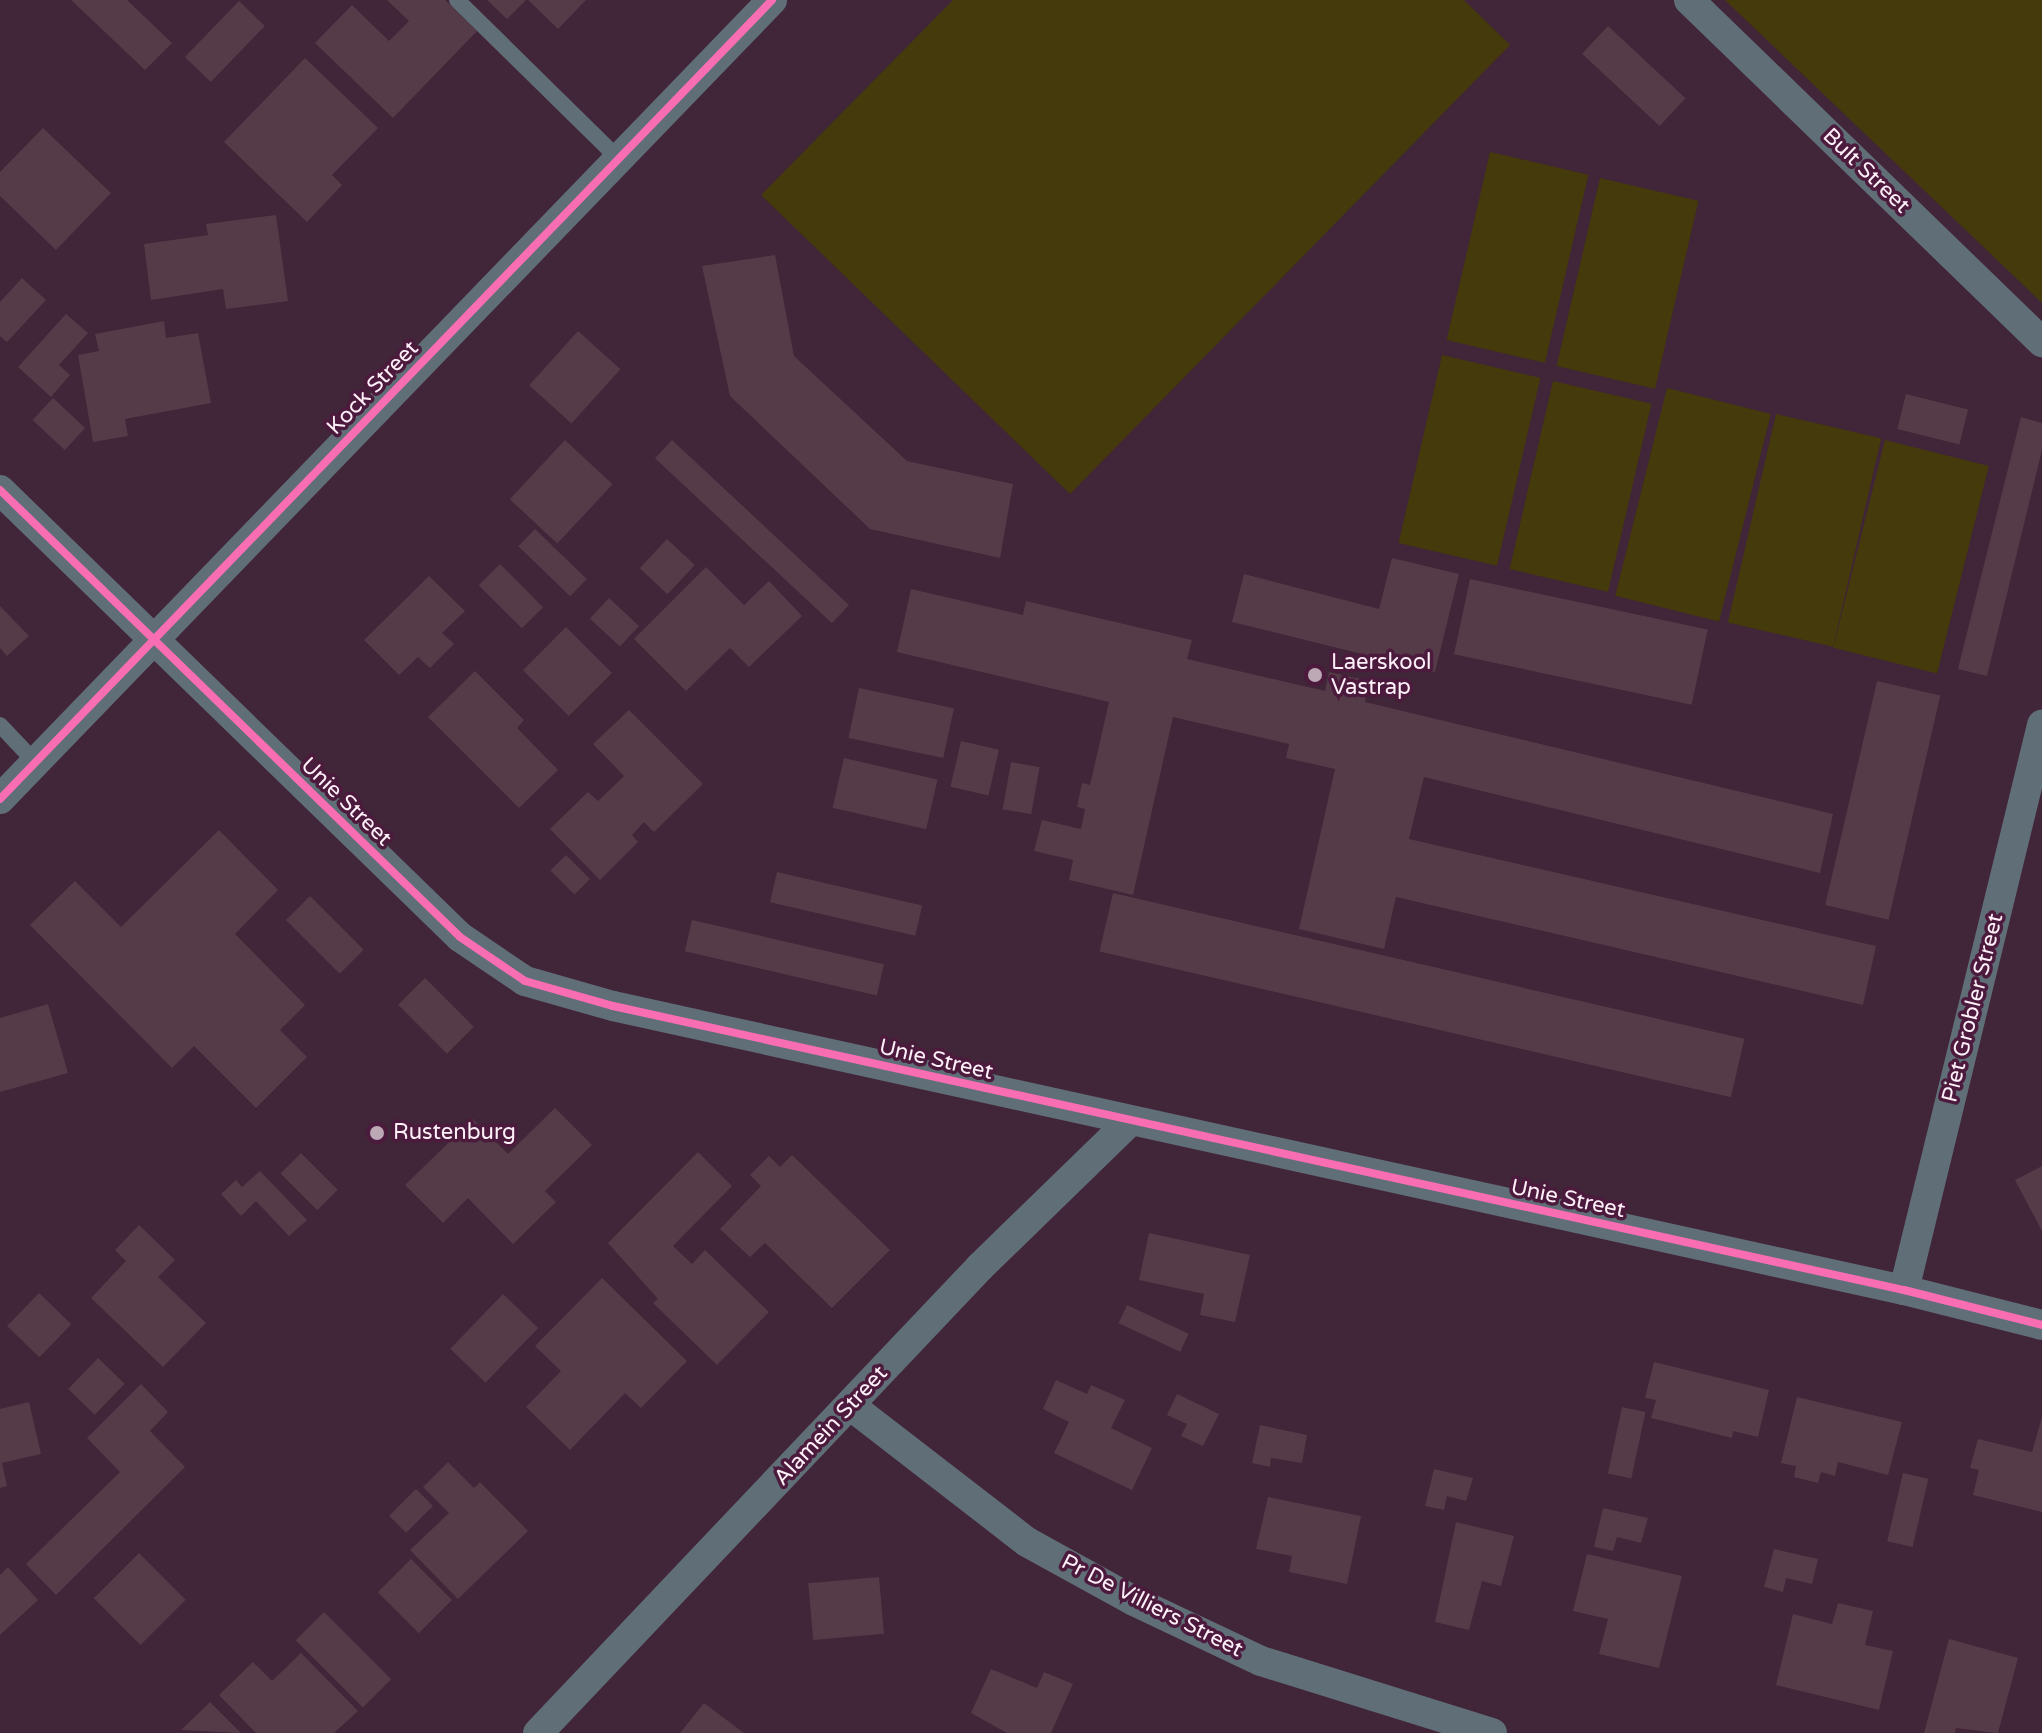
<!DOCTYPE html>
<html>
<head>
<meta charset="utf-8">
<style>
  body { margin:0 }
  #map { position:relative; width:2042px; height:1733px; overflow:hidden; background:#412538; font-family:"Varela Round",sans-serif }
  div>[style] { position:absolute }
  [style*='--x'] { left:calc(var(--x)*1px); top:calc(var(--y)*1px); width:calc(var(--w)*1px); rotate:calc(var(--a)*1deg) }
  .green>* { inset:0; background:#443a0b; transform-origin:0 0 }
  .building>* { inset:0; background:#553b48; transform-origin:0 0 }
  .service>* { height:16px; margin:-8px; padding:0 8px; transform-origin:8px; border-radius:8px; background:#606e77 }
  .minor>* { height:30px; margin:-15px; padding:0 15px; transform-origin:15px; border-radius:15px; background:#606e77 }
  .cycleway>* { height:8px; margin:-4px; padding:0 4px; transform-origin:4px; border-radius:4px; background:#f96db3 }
  .dots>* { width:22px; height:22px; translate:-50% -50%; box-sizing:border-box; border:4px solid #4c1a3d; border-radius:50% }
  span { translate:-50% -50%; white-space:nowrap; text-align:center; line-height:1.15; -webkit-text-stroke:7px #4c1a3d; paint-order:stroke }
  .street-label { font-size:22px; color:#fef0f8 }
  .poi-label { font-size:22px; color:#fef0f8 }
  .left { translate:0 -50%; text-align:left }
</style>
</head>
<body>
<div id="map">
  <div class="green">
    <i style="clip-path:polygon(953px 0,1464px 0,1510px 45px,1070px 494px,761px 195px)"></i>
    <i style="clip-path:polygon(1725px 0,2042px 0,2042px 303px)"></i>
    <i style="left:1490px;top:152px;width:101px;height:193px;rotate:13deg"></i>
    <i style="left:1600px;top:178px;width:101px;height:193px;rotate:13deg"></i>
    <i style="left:1442px;top:355px;width:101px;height:193px;rotate:13deg"></i>
    <i style="left:1553px;top:381px;width:101px;height:193px;rotate:13deg"></i>
    <i style="left:1667px;top:388px;width:107px;height:214px;rotate:14deg"></i>
    <i style="left:1776px;top:414px;width:108px;height:214px;rotate:13deg"></i>
    <i style="left:1885px;top:440px;width:107px;height:214px;rotate:14deg"></i>
  </div>
  <div class="building">
    <i style="clip-path:polygon(71px 0,127px 0,172px 43px,145px 70px)"></i>
    <i style="clip-path:polygon(387px 0,445px 0,477px 31px,393px 118px,315px 43px,352px 5px,389px 41px,409px 21px)"></i>
    <i style="clip-path:polygon(487px 0,526px 0,507px 19px)"></i>
    <i style="clip-path:polygon(528px 0,586px 0,558px 29px)"></i>
    <i style="left:239px;top:1px;width:36px;height:78px;rotate:44deg"></i>
    <i style="left:1608px;top:26px;width:106px;height:38px;rotate:43deg"></i>
    <i style="clip-path:polygon(305px 58px,378px 128px,332px 175px,342px 185px,307px 222px,224px 142px)"></i>
    <i style="clip-path:polygon(43px 128px,111px 193px,56px 250px,0 196px,0 172px)"></i>
    <i style="clip-path:polygon(276px 215px,288px 301px,226px 309px,223px 289px,151px 300px,144px 244px,208px 235px,206px 224px)"></i>
    <i style="clip-path:polygon(775px 255px,794px 356px,907px 461px,1013px 484px,1000px 558px,870px 529px,730px 396px,702px 266px)"></i>
    <i style="clip-path:polygon(22px 278px,46px 300px,7px 342px,0 336px,0 302px)"></i>
    <i style="clip-path:polygon(66px 314px,88px 333px,59px 365px,70px 375px,51px 397px,18px 367px)"></i>
    <i style="clip-path:polygon(164px 321px,166px 338px,198px 333px,211px 403px,125px 419px,128px 436px,93px 442px,78px 355px,99px 351px,95px 334px)"></i>
    <i style="left:578px;top:331px;width:57px;height:73px;rotate:42deg"></i>
    <i style="left:1906px;top:394px;width:64px;height:36px;rotate:14deg"></i>
    <i style="left:53px;top:398px;width:44px;height:30px;rotate:43deg"></i>
    <i style="clip-path:polygon(2021px 417px,2042px 423px,2042px 450px,1987px 676px,1958px 669px)"></i>
    <i style="left:565px;top:440px;width:65px;height:81px;rotate:43deg"></i>
    <i style="left:672px;top:440px;width:242px;height:25px;rotate:43deg"></i>
    <i style="left:535px;top:529px;width:72px;height:24px;rotate:44deg"></i>
    <i style="left:667px;top:539px;width:38px;height:40px;rotate:43deg"></i>
    <i style="clip-path:polygon(1392px 558px,1459px 574px,1435px 672px,1232px 622px,1244px 574px,1379px 609px)"></i>
    <i style="left:500px;top:564px;width:61px;height:30px;rotate:45deg"></i>
    <i style="clip-path:polygon(706px 567px,744px 605px,769px 581px,802px 616px,749px 667px,730px 648px,686px 691px,634px 639px)"></i>
    <i style="clip-path:polygon(429px 576px,465px 611px,442px 633px,454px 644px,430px 668px,418px 657px,399px 675px,364px 640px)"></i>
    <i style="left:1470px;top:579px;width:243px;height:77px;rotate:12deg"></i>
    <i style="clip-path:polygon(911px 589px,1023px 615px,1026px 601px,1192px 640px,1187px 659px,1325px 691px,1329px 672px,1369px 681px,1365px 702px,1833px 814px,1820px 873px,1424px 777px,1409px 839px,1876px 946px,1863px 1005px,1396px 897px,1384px 949px,1299px 929px,1335px 769px,1286px 758px,1289px 744px,1173px 717px,1133px 895px,1069px 880px,1073px 860px,1034px 851px,1042px 820px,1081px 829px,1085px 809px,1077px 807px,1082px 783px,1090px 785px,1109px 702px,897px 652px)"></i>
    <i style="left:609px;top:598px;width:41px;height:28px;rotate:43deg"></i>
    <i style="clip-path:polygon(0 606px,29px 636px,7px 656px,0 648px)"></i>
    <i style="left:566px;top:627px;width:65px;height:61px;rotate:45deg"></i>
    <i style="clip-path:polygon(475px 671px,524px 720px,517px 728px,558px 770px,519px 808px,428px 717px)"></i>
    <i style="left:1877px;top:681px;width:65px;height:230px;rotate:13deg"></i>
    <i style="left:859px;top:688px;width:97px;height:51px;rotate:12deg"></i>
    <i style="clip-path:polygon(629px 710px,703px 784px,654px 832px,644px 822px,632px 835px,638px 842px,600px 880px,550px 829px,588px 792px,598px 801px,624px 776px,593px 744px)"></i>
    <i style="left:961px;top:741px;width:39px;height:47px;rotate:13deg"></i>
    <i style="left:844px;top:758px;width:96px;height:51px;rotate:13deg"></i>
    <i style="left:1011px;top:762px;width:29px;height:48px;rotate:10deg"></i>
    <i style="clip-path:polygon(219px 830px,278px 890px,235px 934px,305px 1005px,280px 1030px,307px 1057px,256px 1108px,194px 1046px,172px 1068px,30px 925px,75px 881px,121px 927px)"></i>
    <i style="left:566px;top:855px;width:34px;height:22px;rotate:45deg"></i>
    <i style="left:777px;top:872px;width:149px;height:31px;rotate:13deg"></i>
    <i style="left:1113px;top:893px;width:648px;height:60px;rotate:13deg"></i>
    <i style="left:310px;top:896px;width:76px;height:34px;rotate:45deg"></i>
    <i style="left:692px;top:920px;width:197px;height:32px;rotate:13deg"></i>
    <i style="left:425px;top:978px;width:69px;height:38px;rotate:45deg"></i>
    <i style="clip-path:polygon(48px 1004px,68px 1073px,0 1092px,0 1018px)"></i>
    <i style="clip-path:polygon(555px 1108px,592px 1145px,545px 1191px,556px 1202px,513px 1244px,468px 1198px,443px 1223px,405px 1185px,473px 1119px,508px 1154px)"></i>
    <i style="clip-path:polygon(698px 1152px,732px 1186px,673px 1246px,692px 1264px,705px 1250px,769px 1312px,717px 1365px,653px 1303px,658px 1299px,608px 1243px)"></i>
    <i style="left:301px;top:1153px;width:52px;height:29px;rotate:45deg"></i>
    <i style="clip-path:polygon(792px 1155px,890px 1250px,832px 1308px,765px 1243px,750px 1257px,720px 1229px,761px 1186px,750px 1175px,769px 1156px,780px 1167px)"></i>
    <i style="clip-path:polygon(2042px 1166px,2042px 1231px,2015px 1180px)"></i>
    <i style="clip-path:polygon(260px 1171px,307px 1220px,289px 1236px,256px 1201px,241px 1216px,221px 1194px,236px 1180px,242px 1187px)"></i>
    <i style="clip-path:polygon(139px 1225px,175px 1260px,158px 1277px,206px 1323px,163px 1367px,91px 1298px,126px 1261px,115px 1250px)"></i>
    <i style="clip-path:polygon(1149px 1233px,1250px 1255px,1235px 1322px,1200px 1315px,1204px 1294px,1139px 1280px)"></i>
    <i style="clip-path:polygon(602px 1278px,687px 1361px,641px 1408px,625px 1393px,570px 1450px,526px 1407px,561px 1371px,535px 1346px)"></i>
    <i style="left:39px;top:1293px;width:45px;height:46px;rotate:44deg"></i>
    <i style="left:503px;top:1294px;width:49px;height:76px;rotate:44deg"></i>
    <i style="left:1127px;top:1305px;width:68px;height:20px;rotate:25deg"></i>
    <i style="left:98px;top:1358px;width:37px;height:43px;rotate:44deg"></i>
    <i style="clip-path:polygon(1654px 1362px,1769px 1390px,1758px 1437px,1733px 1431px,1732px 1438px,1651px 1418px,1656px 1400px,1645px 1398px)"></i>
    <i style="clip-path:polygon(1056px 1380px,1087px 1394px,1091px 1385px,1125px 1400px,1111px 1428px,1152px 1448px,1132px 1490px,1054px 1453px,1069px 1422px,1043px 1409px)"></i>
    <i style="clip-path:polygon(141px 1384px,168px 1412px,150px 1431px,185px 1467px,56px 1595px,26px 1564px,120px 1472px,87px 1438px)"></i>
    <i style="clip-path:polygon(1177px 1394px,1219px 1414px,1203px 1446px,1181px 1436px,1187px 1424px,1167px 1415px)"></i>
    <i style="clip-path:polygon(1797px 1397px,1902px 1422px,1888px 1475px,1838px 1462px,1835px 1476px,1821px 1472px,1818px 1483px,1794px 1477px,1796px 1466px,1781px 1463px)"></i>
    <i style="clip-path:polygon(29px 1402px,41px 1454px,2px 1463px,7px 1486px,0 1488px,0 1409px)"></i>
    <i style="left:1622px;top:1407px;width:24px;height:68px;rotate:12deg"></i>
    <i style="clip-path:polygon(2042px 1417px,2042px 1512px,1973px 1495px,1979px 1470px,1970px 1468px,1978px 1439px,2032px 1452px)"></i>
    <i style="clip-path:polygon(1260px 1425px,1307px 1435px,1302px 1463px,1271px 1458px,1270px 1467px,1252px 1463px)"></i>
    <i style="clip-path:polygon(448px 1462px,474px 1488px,480px 1482px,528px 1531px,458px 1599px,410px 1550px,449px 1513px,423px 1487px)"></i>
    <i style="clip-path:polygon(1434px 1469px,1473px 1478px,1466px 1501px,1447px 1496px,1444px 1510px,1425px 1506px)"></i>
    <i style="left:1903px;top:1473px;width:26px;height:70px;rotate:13deg"></i>
    <i style="left:416px;top:1489px;width:24px;height:38px;rotate:45deg"></i>
    <i style="clip-path:polygon(1268px 1497px,1361px 1516px,1347px 1584px,1289px 1572px,1292px 1556px,1256px 1549px)"></i>
    <i style="clip-path:polygon(1603px 1508px,1648px 1518px,1641px 1543px,1617px 1537px,1613px 1551px,1594px 1547px)"></i>
    <i style="clip-path:polygon(1456px 1522px,1514px 1536px,1501px 1586px,1482px 1581px,1469px 1630px,1435px 1622px)"></i>
    <i style="clip-path:polygon(1774px 1549px,1818px 1559px,1812px 1584px,1786px 1578px,1783px 1592px,1764px 1587px)"></i>
    <i style="left:139px;top:1553px;width:66px;height:64px;rotate:45deg"></i>
    <i style="clip-path:polygon(1587px 1554px,1682px 1576px,1659px 1668px,1599px 1654px,1608px 1619px,1573px 1611px)"></i>
    <i style="left:411px;top:1559px;width:58px;height:47px;rotate:45deg"></i>
    <i style="clip-path:polygon(8px 1567px,38px 1600px,0 1635px,0 1575px)"></i>
    <i style="left:879px;top:1577px;width:57px;height:71px;rotate:85deg"></i>
    <i style="clip-path:polygon(1838px 1603px,1873px 1611px,1865px 1645px,1893px 1651px,1879px 1710px,1776px 1685px,1793px 1614px,1832px 1624px)"></i>
    <i style="left:324px;top:1612px;width:95px;height:40px;rotate:45deg"></i>
    <i style="clip-path:polygon(1949px 1639px,2018px 1658px,1998px 1733px,1956px 1728px,1955px 1733px,1924px 1733px)"></i>
    <i style="clip-path:polygon(301px 1653px,358px 1711px,334px 1733px,256px 1733px,219px 1695px,253px 1662px,272px 1681px)"></i>
    <i style="clip-path:polygon(991px 1669px,1037px 1688px,1044px 1672px,1073px 1684px,1051px 1733px,1007px 1733px,971px 1713px)"></i>
    <i style="clip-path:polygon(210px 1702px,241px 1733px,181px 1730px)"></i>
    <i style="clip-path:polygon(704px 1703px,744px 1733px,680px 1733px)"></i>
  </div>
  <div class="service">
    <i style="--x:457;--y:0;--w:227;--a:44.5"></i>
    <i style="--x:0;--y:725;--w:52;--a:46.5"></i>
  </div>
  <div class="minor">
    <i style="--x:1689;--y:0;--w:492;--a:44.1"></i>
    <i style="--x:0;--y:490;--w:641;--a:44.18"></i>
    <i style="--x:460;--y:937;--w:78;--a:34.1"></i>
    <i style="--x:525;--y:981;--w:91;--a:15.9"></i>
    <i style="--x:613;--y:1006;--w:1322;--a:12.41"></i>
    <i style="--x:1904;--y:1290;--w:142;--a:14.2"></i>
    <i style="--x:0;--y:799;--w:1111;--a:-45.98"></i>
    <i style="--x:1904;--y:1290;--w:582;--a:-76.27"></i>
    <i style="--x:851;--y:1406;--w:222;--a:37.7"></i>
    <i style="--x:1027;--y:1542;--w:122;--a:28.9"></i>
    <i style="--x:1134;--y:1601;--w:140;--a:25.3"></i>
    <i style="--x:1261;--y:1661;--w:242;--a:17.3"></i>
    <i style="--x:538;--y:1733;--w:642;--a:-46.51"></i>
    <i style="--x:980;--y:1267;--w:208;--a:-44.2"></i>
  </div>
  <div class="cycleway">
    <i style="--x:0;--y:490;--w:641;--a:44.18"></i>
    <i style="--x:460;--y:937;--w:78;--a:34.1"></i>
    <i style="--x:525;--y:981;--w:91;--a:15.9"></i>
    <i style="--x:613;--y:1006;--w:1322;--a:12.41"></i>
    <i style="--x:1904;--y:1290;--w:142;--a:14.2"></i>
    <i style="--x:0;--y:799;--w:1111;--a:-45.98"></i>
  </div>
  <div class="dots">
    <i style="left:1315px;top:675px;background:#bca9b5"></i>
    <i style="left:377px;top:1133px;background:#bca9b5"></i>
  </div>
  <div class="street-label">
    <span style="left:1866px;top:171px;rotate:44deg">Bult Street</span>
    <span style="left:373px;top:388px;rotate:-46deg">Kock Street</span>
    <span style="left:346px;top:802px;rotate:44deg">Unie Street</span>
    <span style="left:1973px;top:1008px;rotate:-76deg">Piet Grobler Street</span>
    <span style="left:936px;top:1060px;rotate:13deg">Unie Street</span>
    <span style="left:1568px;top:1199px;rotate:12deg">Unie Street</span>
    <span style="left:831px;top:1426px;rotate:-47deg">Alamein Street</span>
    <span style="left:1152px;top:1606px;rotate:27deg">Pr De Villiers Street</span>
  </div>
  <div class="poi-label">
    <span class="left" style="left:1331px;top:675px">Laerskool<br>Vastrap</span>
    <span class="left" style="left:393px;top:1133px">Rustenburg</span>
  </div>
</div>
</body>
</html>
